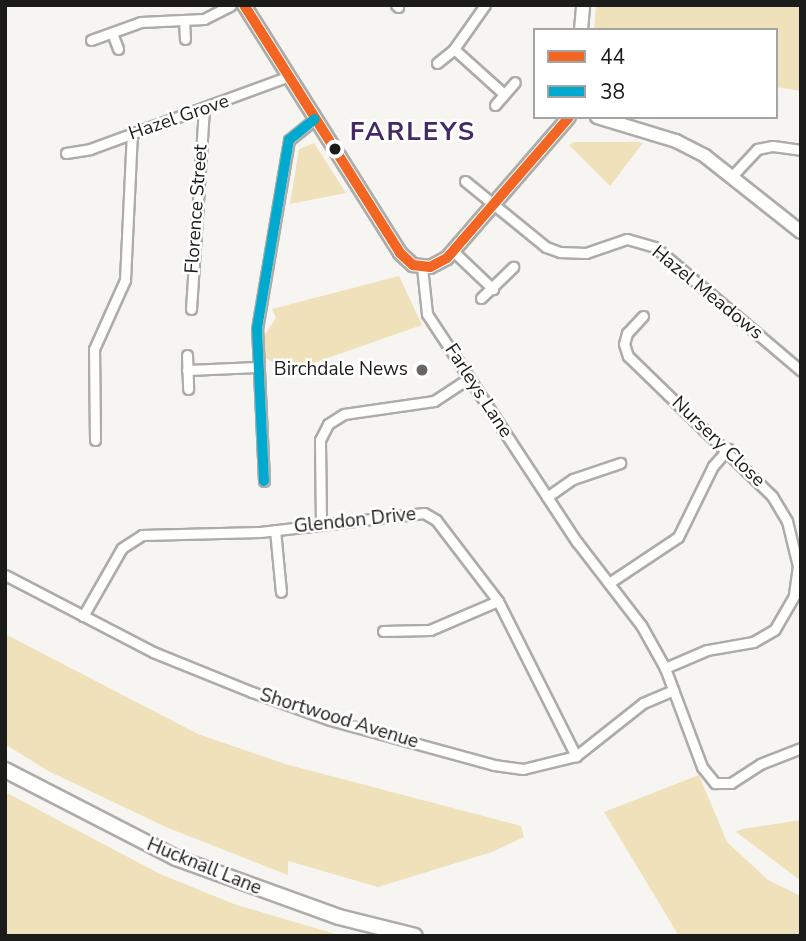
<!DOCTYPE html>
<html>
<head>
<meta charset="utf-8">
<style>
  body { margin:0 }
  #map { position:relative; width:806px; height:941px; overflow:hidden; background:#f7f5f2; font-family:"Nunito Sans",sans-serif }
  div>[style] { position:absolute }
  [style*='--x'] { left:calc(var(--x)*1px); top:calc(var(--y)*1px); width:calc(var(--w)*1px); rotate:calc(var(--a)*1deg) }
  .green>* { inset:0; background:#efe1ba }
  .roads { filter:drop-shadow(2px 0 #adaca9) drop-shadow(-2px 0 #adaca9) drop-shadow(0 2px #adaca9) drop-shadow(0 -2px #adaca9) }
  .street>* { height:9px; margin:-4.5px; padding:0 4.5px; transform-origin:4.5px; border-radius:4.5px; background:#fefefd }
  .secondary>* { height:12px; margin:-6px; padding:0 6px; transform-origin:6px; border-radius:6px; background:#fefefd }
  .primary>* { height:14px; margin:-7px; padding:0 7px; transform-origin:7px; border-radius:7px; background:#fefefd }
  .bus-1>* { height:10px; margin:-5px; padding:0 5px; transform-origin:5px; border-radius:5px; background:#f26522 }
  .bus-2>* { height:10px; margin:-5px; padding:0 5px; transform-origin:5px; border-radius:5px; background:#00a9ce }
  .dots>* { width:19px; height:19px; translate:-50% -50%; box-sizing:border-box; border:4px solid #fff; border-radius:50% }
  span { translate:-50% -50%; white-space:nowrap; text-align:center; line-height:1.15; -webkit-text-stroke:5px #fff; paint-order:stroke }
  .street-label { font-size:19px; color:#1b1b19 }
  .poi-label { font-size:19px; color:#1b1b19 }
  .right { translate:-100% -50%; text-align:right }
  .district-label { font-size:26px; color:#442a65; font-weight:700; letter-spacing:2px }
  .frame { position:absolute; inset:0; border:7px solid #1b1b19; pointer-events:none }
  .legend { position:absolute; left:533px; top:28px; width:245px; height:91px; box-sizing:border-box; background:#fff; border:2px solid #a4a4a3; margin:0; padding:9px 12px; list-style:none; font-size:21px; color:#1b1b19 }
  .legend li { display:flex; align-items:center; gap:14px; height:35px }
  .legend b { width:35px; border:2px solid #a4a4a3 }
</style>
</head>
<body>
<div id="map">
  <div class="green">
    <i style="clip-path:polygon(596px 5px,801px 5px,801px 91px,776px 87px,776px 30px,594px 30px)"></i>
    <i style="clip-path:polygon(574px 142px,636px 142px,643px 143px,610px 186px,569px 145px)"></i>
    <i style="clip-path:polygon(314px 143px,346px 193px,290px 204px,299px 149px)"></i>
    <i style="clip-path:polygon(399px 276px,422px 325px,291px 371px,263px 357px,264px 336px,276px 318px,272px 309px)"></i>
    <i style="clip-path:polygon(5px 634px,198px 734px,285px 764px,521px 826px,524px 837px,492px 852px,378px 887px,288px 861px,288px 875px,168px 828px,48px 771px,5px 744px)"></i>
    <i style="clip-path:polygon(699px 775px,727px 842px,768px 880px,801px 896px,801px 936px,679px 936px,604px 812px)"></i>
    <i style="clip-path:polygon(5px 792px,160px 874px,234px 904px,342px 936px,5px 936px)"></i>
    <i style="clip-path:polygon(801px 820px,801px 881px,736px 832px,742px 829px)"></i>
  </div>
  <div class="roads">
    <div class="street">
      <i style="--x:396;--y:5;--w:3;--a:45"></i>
      <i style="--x:485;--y:5;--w:54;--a:125.2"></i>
      <i style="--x:454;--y:49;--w:67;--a:42"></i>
      <i style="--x:184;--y:20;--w:19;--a:87"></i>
      <i style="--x:112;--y:33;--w:17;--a:69"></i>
      <i style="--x:91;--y:40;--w:53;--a:-19.8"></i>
      <i style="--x:141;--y:22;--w:63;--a:-2.7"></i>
      <i style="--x:204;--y:19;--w:30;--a:-27"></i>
      <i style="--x:437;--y:63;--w:22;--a:-39"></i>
      <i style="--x:495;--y:105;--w:30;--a:-49"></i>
      <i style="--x:66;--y:153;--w:24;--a:-9"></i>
      <i style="--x:90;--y:149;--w:212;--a:-20.1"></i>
      <i style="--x:734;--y:174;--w:34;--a:-47"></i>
      <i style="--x:757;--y:149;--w:16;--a:-11"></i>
      <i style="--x:773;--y:146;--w:28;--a:8"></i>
      <i style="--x:465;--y:181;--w:104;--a:39.2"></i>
      <i style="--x:546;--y:247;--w:15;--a:20"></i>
      <i style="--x:560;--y:252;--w:26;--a:2"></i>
      <i style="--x:586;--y:253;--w:43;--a:-18.9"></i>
      <i style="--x:627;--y:239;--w:29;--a:16"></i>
      <i style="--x:655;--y:247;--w:192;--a:40.3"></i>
      <i style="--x:454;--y:252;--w:54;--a:43.5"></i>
      <i style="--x:422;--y:267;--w:47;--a:83.9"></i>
      <i style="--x:427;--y:314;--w:273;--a:56.7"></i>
      <i style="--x:577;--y:542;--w:105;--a:52.4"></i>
      <i style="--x:641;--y:625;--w:49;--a:60.8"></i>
      <i style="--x:665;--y:668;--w:106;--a:69.5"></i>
      <i style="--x:702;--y:767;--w:21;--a:51"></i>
      <i style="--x:715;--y:783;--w:16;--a:0"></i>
      <i style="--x:731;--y:783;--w:35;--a:-33"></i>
      <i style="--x:760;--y:764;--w:44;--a:-21.3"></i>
      <i style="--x:481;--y:298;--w:45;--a:-44.1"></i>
      <i style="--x:191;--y:309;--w:200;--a:-86.3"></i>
      <i style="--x:643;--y:316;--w:23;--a:133"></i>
      <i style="--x:627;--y:333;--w:11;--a:105"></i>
      <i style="--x:624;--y:344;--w:13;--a:72"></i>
      <i style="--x:628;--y:356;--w:201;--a:44.2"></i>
      <i style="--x:772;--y:496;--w:29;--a:59"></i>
      <i style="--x:787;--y:521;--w:46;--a:76.3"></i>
      <i style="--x:798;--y:566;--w:30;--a:98"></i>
      <i style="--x:794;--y:596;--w:39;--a:120"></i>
      <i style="--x:774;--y:630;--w:24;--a:150"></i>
      <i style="--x:753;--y:642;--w:47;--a:170.1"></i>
      <i style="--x:707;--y:650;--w:46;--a:156.8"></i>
      <i style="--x:187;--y:355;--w:34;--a:88"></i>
      <i style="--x:187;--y:370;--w:71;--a:-2.4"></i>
      <i style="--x:95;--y:440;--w:91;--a:-90.6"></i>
      <i style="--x:94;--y:349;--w:76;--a:-65.8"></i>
      <i style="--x:125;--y:280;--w:146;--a:-87.3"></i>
      <i style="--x:264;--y:481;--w:152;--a:-92.6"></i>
      <i style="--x:257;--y:329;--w:192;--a:-80.4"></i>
      <i style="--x:289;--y:140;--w:33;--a:-39"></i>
      <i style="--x:547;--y:497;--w:32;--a:-35"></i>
      <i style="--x:573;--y:479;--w:50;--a:-18.8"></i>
      <i style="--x:321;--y:524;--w:84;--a:-90.7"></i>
      <i style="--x:320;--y:440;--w:18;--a:-63"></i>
      <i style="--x:328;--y:424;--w:19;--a:-32"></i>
      <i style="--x:344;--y:414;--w:91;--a:-8.2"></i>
      <i style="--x:434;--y:401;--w:42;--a:-33.3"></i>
      <i style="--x:275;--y:530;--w:62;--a:84.5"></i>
      <i style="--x:5;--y:575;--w:167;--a:27.5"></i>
      <i style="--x:153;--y:652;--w:107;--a:22"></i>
      <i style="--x:252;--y:692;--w:83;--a:19.7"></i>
      <i style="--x:330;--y:720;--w:170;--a:15.3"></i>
      <i style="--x:494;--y:765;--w:29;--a:8"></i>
      <i style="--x:523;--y:769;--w:55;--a:-13.8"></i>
      <i style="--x:576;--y:756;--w:85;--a:-38.3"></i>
      <i style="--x:643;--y:703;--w:33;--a:-23"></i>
      <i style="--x:609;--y:583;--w:83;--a:-33.7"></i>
      <i style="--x:678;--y:537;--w:79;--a:-63.8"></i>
      <i style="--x:713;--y:466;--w:23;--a:-49"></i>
      <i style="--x:83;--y:616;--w:78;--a:-60.2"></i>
      <i style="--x:122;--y:548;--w:24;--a:-33"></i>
      <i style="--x:142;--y:535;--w:118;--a:-1.5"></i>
      <i style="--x:260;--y:532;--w:165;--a:-6.6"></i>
      <i style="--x:424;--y:513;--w:14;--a:30"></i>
      <i style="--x:436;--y:520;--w:102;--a:52.6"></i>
      <i style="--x:498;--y:601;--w:174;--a:63.3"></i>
      <i style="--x:383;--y:631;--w:47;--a:-1.2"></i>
      <i style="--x:430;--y:630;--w:74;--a:-23.1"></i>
    </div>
    <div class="secondary">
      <i style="--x:244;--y:5;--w:293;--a:57.8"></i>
      <i style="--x:400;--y:253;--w:18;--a:43"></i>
      <i style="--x:413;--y:265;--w:17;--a:7"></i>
      <i style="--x:430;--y:267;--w:19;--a:-28"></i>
      <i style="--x:447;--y:258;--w:186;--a:-49.1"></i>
      <i style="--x:581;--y:30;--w:25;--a:-85"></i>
      <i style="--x:597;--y:117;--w:83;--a:16.9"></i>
      <i style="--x:676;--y:141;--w:33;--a:27"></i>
      <i style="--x:705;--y:156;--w:122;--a:38.4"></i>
    </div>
    <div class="primary">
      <i style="--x:5;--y:770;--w:192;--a:27.2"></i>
      <i style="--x:176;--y:858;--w:173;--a:19.9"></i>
      <i style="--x:339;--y:917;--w:78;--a:14"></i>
    </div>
  </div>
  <div class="bus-1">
    <i style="--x:244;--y:5;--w:293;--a:57.8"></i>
    <i style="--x:400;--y:253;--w:18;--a:43"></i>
    <i style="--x:413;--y:265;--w:17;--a:7"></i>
    <i style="--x:430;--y:267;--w:19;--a:-28"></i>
    <i style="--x:447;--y:258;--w:186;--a:-49.1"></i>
  </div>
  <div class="bus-2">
    <i style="--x:264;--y:481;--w:152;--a:-92.6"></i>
    <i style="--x:257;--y:329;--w:192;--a:-80.4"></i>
    <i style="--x:289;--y:140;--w:33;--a:-39"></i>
  </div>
  <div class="dots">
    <i style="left:335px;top:149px;background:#1b1b19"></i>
    <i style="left:422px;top:370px;background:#686765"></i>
  </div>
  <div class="street-label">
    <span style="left:179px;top:118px;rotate:-19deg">Hazel Grove</span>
    <span style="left:197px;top:209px;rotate:-86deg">Florence Street</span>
    <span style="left:707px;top:293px;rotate:39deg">Hazel Meadows</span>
    <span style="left:478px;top:391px;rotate:57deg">Farleys Lane</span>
    <span style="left:718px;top:442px;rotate:44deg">Nursery Close</span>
    <span style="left:355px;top:521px;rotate:-6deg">Glendon Drive</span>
    <span style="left:339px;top:719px;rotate:17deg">Shortwood Avenue</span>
    <span style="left:204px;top:867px;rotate:22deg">Hucknall Lane</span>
  </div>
  <div class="poi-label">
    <span class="right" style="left:408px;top:370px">Birchdale News</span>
  </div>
  <div class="district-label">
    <span style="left:413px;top:132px">FARLEYS</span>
  </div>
  <div class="frame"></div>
  <ul class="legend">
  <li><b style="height:9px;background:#f26522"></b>44</li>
  <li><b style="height:9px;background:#00a9ce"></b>38</li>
  </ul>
</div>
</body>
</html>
